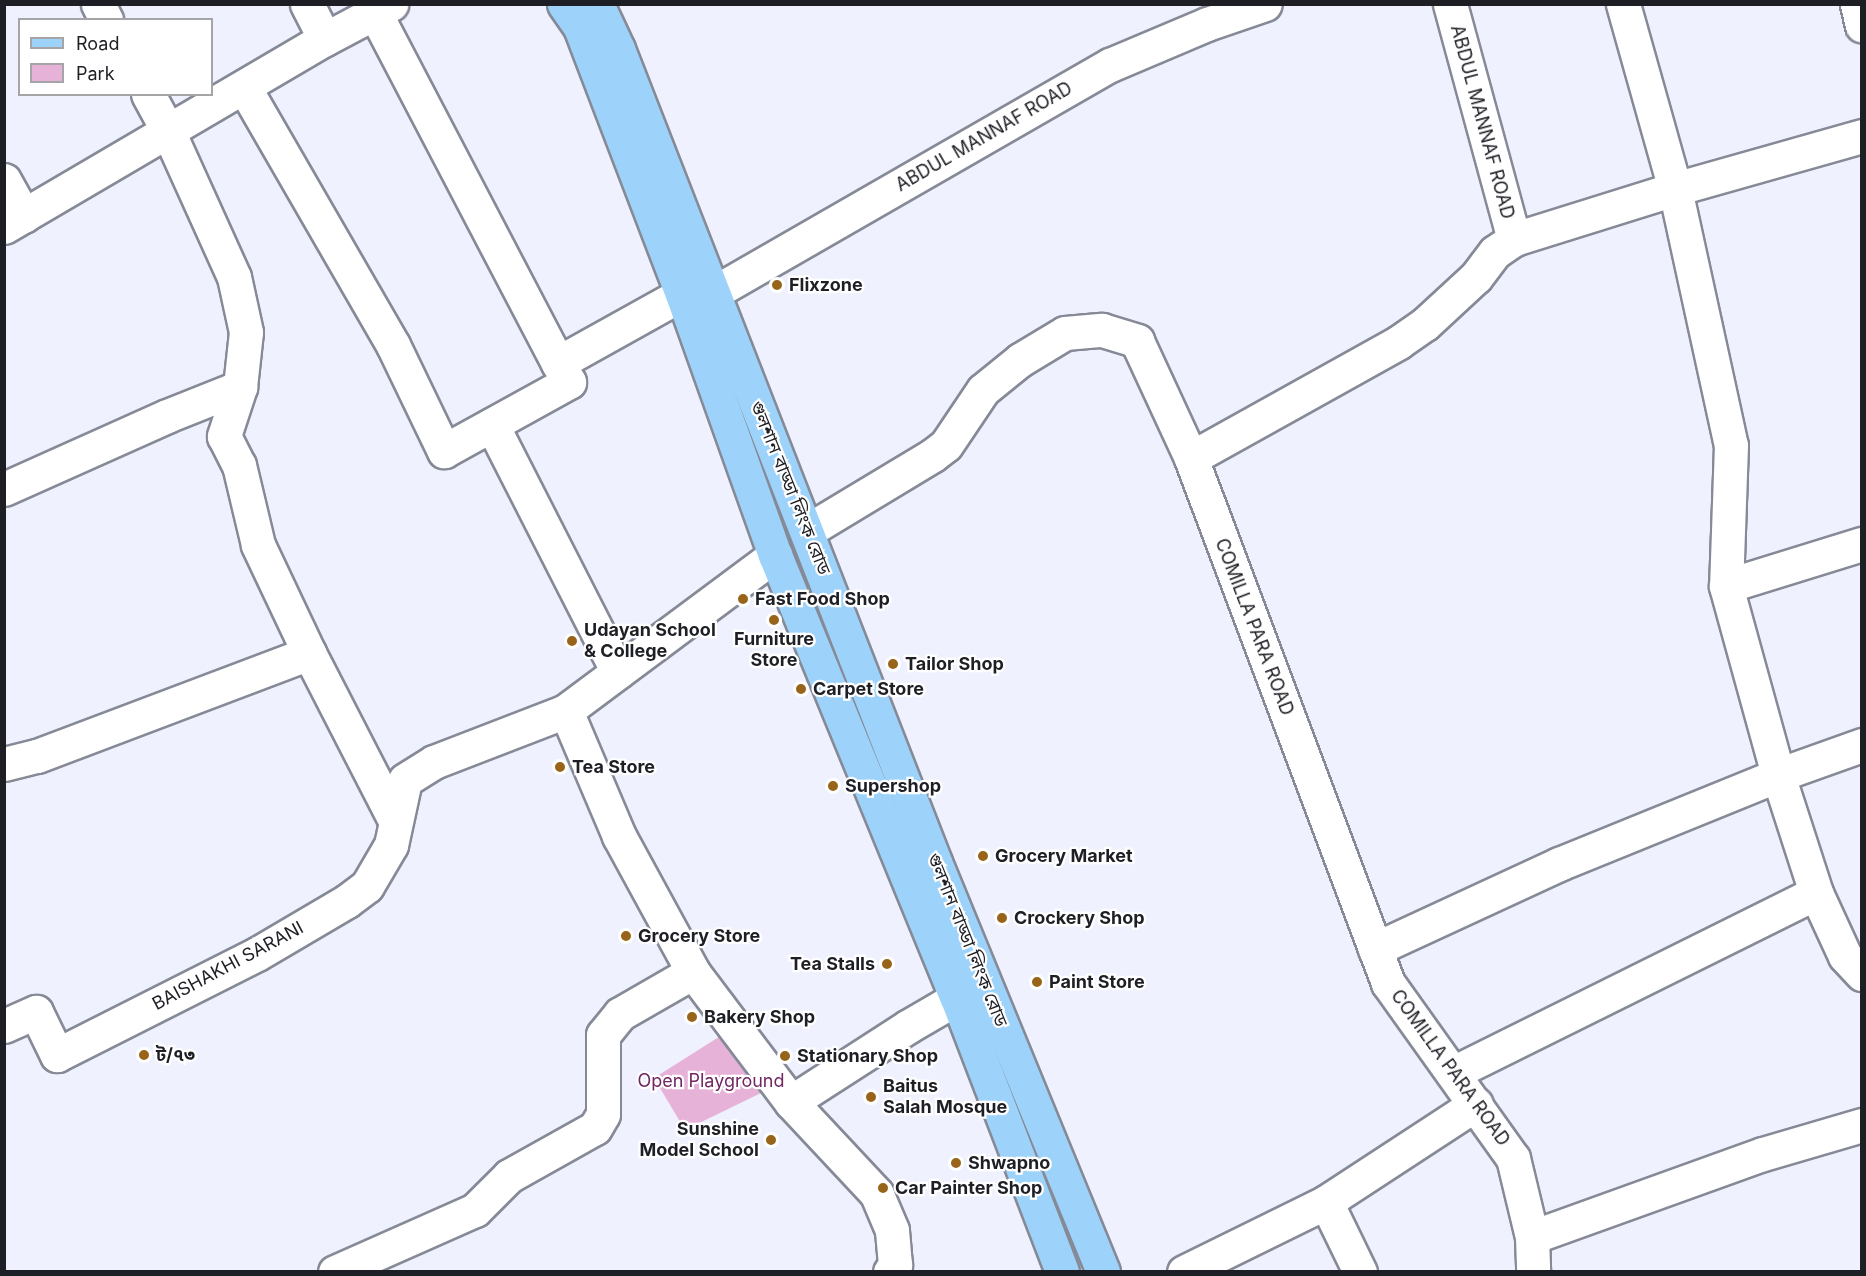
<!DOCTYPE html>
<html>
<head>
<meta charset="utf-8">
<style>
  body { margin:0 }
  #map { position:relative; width:1866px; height:1276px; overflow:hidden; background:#eff2fe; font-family:Inter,"Noto Sans Bengali",sans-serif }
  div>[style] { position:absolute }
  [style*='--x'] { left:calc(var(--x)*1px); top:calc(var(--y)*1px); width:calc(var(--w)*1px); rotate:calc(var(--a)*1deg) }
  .green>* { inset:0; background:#e6b2d8 }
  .roads { filter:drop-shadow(2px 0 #868a97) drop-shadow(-2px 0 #868a97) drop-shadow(0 2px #868a97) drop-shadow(0 -2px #868a97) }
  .minor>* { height:33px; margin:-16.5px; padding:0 16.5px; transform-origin:16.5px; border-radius:16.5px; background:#fff }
  .major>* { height:33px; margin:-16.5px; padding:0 16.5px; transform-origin:16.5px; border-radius:16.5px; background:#9dd3fa }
  .dots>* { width:16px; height:16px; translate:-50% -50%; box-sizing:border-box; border:3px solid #fff; border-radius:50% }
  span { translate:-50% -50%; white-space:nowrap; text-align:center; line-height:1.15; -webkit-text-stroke:4.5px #fff; paint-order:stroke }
  .street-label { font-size:18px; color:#1e1f25 }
  .poi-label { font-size:18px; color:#1e1f25; font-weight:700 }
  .left { translate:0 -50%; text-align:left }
  .right { translate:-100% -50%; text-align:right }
  .park-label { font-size:18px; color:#712762 }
  .frame { position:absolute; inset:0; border:6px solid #1e1f25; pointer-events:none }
  .legend { position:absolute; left:18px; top:18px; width:195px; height:78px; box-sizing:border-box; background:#fff; border:2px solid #a5a5a8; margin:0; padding:8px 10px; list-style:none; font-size:18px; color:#1e1f25 }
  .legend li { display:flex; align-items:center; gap:12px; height:30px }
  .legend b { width:30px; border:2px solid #a5a5a8 }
</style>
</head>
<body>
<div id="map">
  <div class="green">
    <i style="clip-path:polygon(722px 1035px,765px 1091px,685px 1130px,654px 1078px)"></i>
  </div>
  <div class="roads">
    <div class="minor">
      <i style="--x:98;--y:4;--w:18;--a:63"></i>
      <i style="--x:307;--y:4;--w:39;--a:63"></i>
      <i style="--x:1450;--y:4;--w:244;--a:74.8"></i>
      <i style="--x:1623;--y:4;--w:192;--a:74.3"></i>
      <i style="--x:1675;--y:189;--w:262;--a:77.7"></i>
      <i style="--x:1731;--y:445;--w:141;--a:92"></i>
      <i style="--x:1726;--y:586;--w:196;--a:74.6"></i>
      <i style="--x:1778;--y:775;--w:124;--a:72.1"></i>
      <i style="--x:1816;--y:893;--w:69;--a:65.3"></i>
      <i style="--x:1845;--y:956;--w:25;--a:47"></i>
      <i style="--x:1857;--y:4;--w:22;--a:77"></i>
      <i style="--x:375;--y:13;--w:395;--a:62.4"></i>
      <i style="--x:244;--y:87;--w:298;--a:60"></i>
      <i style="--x:393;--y:345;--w:118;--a:64.3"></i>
      <i style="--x:444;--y:451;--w:143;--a:-28.9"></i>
      <i style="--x:569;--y:382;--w:22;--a:-120"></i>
      <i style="--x:558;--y:363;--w:142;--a:-29.1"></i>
      <i style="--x:4;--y:180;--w:41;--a:60.9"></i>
      <i style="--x:4;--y:227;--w:372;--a:-30.4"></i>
      <i style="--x:325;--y:39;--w:75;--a:-27.9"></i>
      <i style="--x:713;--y:293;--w:458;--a:-29.9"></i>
      <i style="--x:1110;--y:65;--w:105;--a:-22.9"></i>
      <i style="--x:1207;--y:24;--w:61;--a:-19"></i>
      <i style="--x:240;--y:387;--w:52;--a:108.1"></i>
      <i style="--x:224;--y:436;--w:33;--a:63"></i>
      <i style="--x:239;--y:465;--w:82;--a:76.6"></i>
      <i style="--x:258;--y:545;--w:119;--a:64.7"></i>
      <i style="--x:309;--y:653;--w:188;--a:62.8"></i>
      <i style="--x:492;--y:425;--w:277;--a:63"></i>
      <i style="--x:1191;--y:458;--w:238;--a:-29.1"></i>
      <i style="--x:1399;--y:342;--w:32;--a:-35"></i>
      <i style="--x:1425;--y:324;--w:69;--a:-42.7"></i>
      <i style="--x:1476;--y:277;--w:31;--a:-53"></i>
      <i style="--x:1495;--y:252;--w:23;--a:-34"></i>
      <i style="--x:1514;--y:239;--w:169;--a:-17.3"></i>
      <i style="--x:1675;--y:189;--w:194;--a:-15.8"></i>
      <i style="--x:4;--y:489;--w:179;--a:-24.1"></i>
      <i style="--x:167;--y:416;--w:79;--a:-21.7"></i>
      <i style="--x:240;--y:387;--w:55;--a:-83.8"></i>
      <i style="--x:246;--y:332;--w:56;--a:-102.3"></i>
      <i style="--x:234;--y:277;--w:160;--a:-114.3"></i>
      <i style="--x:168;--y:131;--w:42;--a:-118.4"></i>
      <i style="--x:807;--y:531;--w:147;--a:-31.1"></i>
      <i style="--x:933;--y:455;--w:16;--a:-38"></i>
      <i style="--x:946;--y:445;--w:66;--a:-56.1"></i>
      <i style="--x:983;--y:390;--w:48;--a:-39"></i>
      <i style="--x:1020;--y:360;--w:52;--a:-31"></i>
      <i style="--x:1065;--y:333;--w:37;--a:-5"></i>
      <i style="--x:1102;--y:330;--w:37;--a:17"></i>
      <i style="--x:1137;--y:341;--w:129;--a:65.2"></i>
      <i style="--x:1191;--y:458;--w:561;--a:69.43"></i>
      <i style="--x:1388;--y:983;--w:215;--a:54.5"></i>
      <i style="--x:1513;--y:1158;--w:81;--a:76.5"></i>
      <i style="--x:1532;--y:1237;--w:35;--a:88"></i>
      <i style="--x:775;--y:555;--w:261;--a:143.3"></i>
      <i style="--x:566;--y:711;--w:136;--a:67"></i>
      <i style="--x:619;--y:836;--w:155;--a:61.4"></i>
      <i style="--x:693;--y:972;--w:163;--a:53"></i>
      <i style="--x:1726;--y:586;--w:142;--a:-17.2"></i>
      <i style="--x:4;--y:764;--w:34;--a:-14"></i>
      <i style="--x:37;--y:756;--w:291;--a:-20.7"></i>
      <i style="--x:1375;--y:949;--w:203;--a:-24.8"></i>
      <i style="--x:1559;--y:864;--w:236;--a:-22.1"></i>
      <i style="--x:1778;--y:775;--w:89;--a:-19.7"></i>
      <i style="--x:4;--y:1026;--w:35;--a:-24"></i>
      <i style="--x:36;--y:1012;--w:48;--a:64"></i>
      <i style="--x:57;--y:1055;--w:224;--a:-26.8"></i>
      <i style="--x:257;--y:954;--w:104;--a:-30.5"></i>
      <i style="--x:347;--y:901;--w:25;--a:-37"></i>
      <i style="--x:367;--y:886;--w:48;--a:-59.7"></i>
      <i style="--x:391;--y:845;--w:66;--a:-77.8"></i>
      <i style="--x:405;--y:780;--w:34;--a:-32"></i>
      <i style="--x:434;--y:762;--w:142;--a:-21.1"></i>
      <i style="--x:1453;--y:1073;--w:405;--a:-26.4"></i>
      <i style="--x:1326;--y:1202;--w:78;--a:64.1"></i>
      <i style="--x:1532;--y:1237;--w:245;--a:-19.8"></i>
      <i style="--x:1763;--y:1154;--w:103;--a:-16.3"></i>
      <i style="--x:335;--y:1272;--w:153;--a:-23.9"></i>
      <i style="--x:475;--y:1210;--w:48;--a:-45"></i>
      <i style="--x:509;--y:1176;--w:98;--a:-29.2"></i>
      <i style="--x:595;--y:1128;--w:16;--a:-60"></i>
      <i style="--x:603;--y:1114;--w:79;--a:-90"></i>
      <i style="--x:603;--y:1035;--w:27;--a:-51"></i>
      <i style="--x:620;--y:1014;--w:84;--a:-29.9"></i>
      <i style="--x:890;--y:1272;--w:9;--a:-54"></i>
      <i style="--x:895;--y:1265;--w:35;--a:-95"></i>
      <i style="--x:892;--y:1230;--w:39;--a:-113"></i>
      <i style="--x:877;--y:1194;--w:126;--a:-133.1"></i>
      <i style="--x:791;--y:1102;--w:140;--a:-32.8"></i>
      <i style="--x:909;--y:1026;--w:56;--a:-30.3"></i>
      <i style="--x:1184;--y:1272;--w:158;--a:-26.2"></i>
      <i style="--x:1326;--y:1202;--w:179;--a:-33.2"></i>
    </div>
    <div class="major">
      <i style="--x:564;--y:4;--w:28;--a:55"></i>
      <i style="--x:580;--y:27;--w:286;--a:69.1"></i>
      <i style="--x:682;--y:294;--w:277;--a:70.4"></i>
      <i style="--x:775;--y:555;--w:479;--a:67.7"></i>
      <i style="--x:957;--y:998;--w:293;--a:69"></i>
      <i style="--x:597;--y:4;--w:50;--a:65"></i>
      <i style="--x:618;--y:49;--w:873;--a:68.7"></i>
      <i style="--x:935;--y:862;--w:443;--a:67.7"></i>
    </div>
  </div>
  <div class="dots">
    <i style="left:777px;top:285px;background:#98641a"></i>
    <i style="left:743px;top:599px;background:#98641a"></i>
    <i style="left:774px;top:620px;background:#98641a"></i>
    <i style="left:572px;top:641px;background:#98641a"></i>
    <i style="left:893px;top:664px;background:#98641a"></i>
    <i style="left:801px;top:689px;background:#98641a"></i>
    <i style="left:560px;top:767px;background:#98641a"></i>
    <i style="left:833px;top:786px;background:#98641a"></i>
    <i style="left:983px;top:856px;background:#98641a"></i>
    <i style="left:1002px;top:918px;background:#98641a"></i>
    <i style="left:626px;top:936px;background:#98641a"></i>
    <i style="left:887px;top:964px;background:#98641a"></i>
    <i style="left:1037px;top:982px;background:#98641a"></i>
    <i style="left:692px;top:1017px;background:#98641a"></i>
    <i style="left:144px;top:1055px;background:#98641a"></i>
    <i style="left:785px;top:1056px;background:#98641a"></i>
    <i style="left:871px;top:1097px;background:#98641a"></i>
    <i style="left:771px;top:1140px;background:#98641a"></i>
    <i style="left:956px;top:1163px;background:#98641a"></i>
    <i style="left:883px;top:1188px;background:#98641a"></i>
  </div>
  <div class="street-label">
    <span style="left:1482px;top:122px;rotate:75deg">ABDUL MANNAF ROAD</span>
    <span style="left:984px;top:137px;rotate:-30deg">ABDUL MANNAF ROAD</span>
    <span style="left:790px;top:488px;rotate:68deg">গুলশান বাড্ডা লিংক রোড</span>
    <span style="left:1254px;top:627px;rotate:69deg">COMILLA PARA ROAD</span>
    <span style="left:967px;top:940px;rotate:68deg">গুলশান বাড্ডা লিংক রোড</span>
    <span style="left:228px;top:966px;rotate:-28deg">BAISHAKHI SARANI</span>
    <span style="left:1450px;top:1068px;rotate:54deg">COMILLA PARA ROAD</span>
  </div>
  <div class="poi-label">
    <span class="left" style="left:789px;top:285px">Flixzone</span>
    <span class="left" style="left:755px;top:599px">Fast Food Shop</span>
    <span class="left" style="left:584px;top:641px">Udayan School<br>&amp; College</span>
    <span style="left:774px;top:650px">Furniture<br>Store</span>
    <span class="left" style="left:905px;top:664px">Tailor Shop</span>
    <span class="left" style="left:813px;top:689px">Carpet Store</span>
    <span class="left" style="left:572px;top:767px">Tea Store</span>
    <span class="left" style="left:845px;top:786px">Supershop</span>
    <span class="left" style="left:995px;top:856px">Grocery Market</span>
    <span class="left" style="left:1014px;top:918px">Crockery Shop</span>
    <span class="left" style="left:638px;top:936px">Grocery Store</span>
    <span class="right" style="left:875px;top:964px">Tea Stalls</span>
    <span class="left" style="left:1049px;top:982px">Paint Store</span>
    <span class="left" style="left:704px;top:1017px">Bakery Shop</span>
    <span class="left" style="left:156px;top:1055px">ট/৭৩</span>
    <span class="left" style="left:797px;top:1056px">Stationary Shop</span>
    <span class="left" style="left:883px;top:1097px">Baitus<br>Salah Mosque</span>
    <span class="right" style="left:759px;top:1140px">Sunshine<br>Model School</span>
    <span class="left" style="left:968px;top:1163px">Shwapno</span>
    <span class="left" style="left:895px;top:1188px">Car Painter Shop</span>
  </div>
  <div class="park-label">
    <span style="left:711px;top:1081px">Open Playground</span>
  </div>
  <div class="frame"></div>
  <ul class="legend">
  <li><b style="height:8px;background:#9dd3fa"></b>Road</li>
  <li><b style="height:16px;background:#e6b2d8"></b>Park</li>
  </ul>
</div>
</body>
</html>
